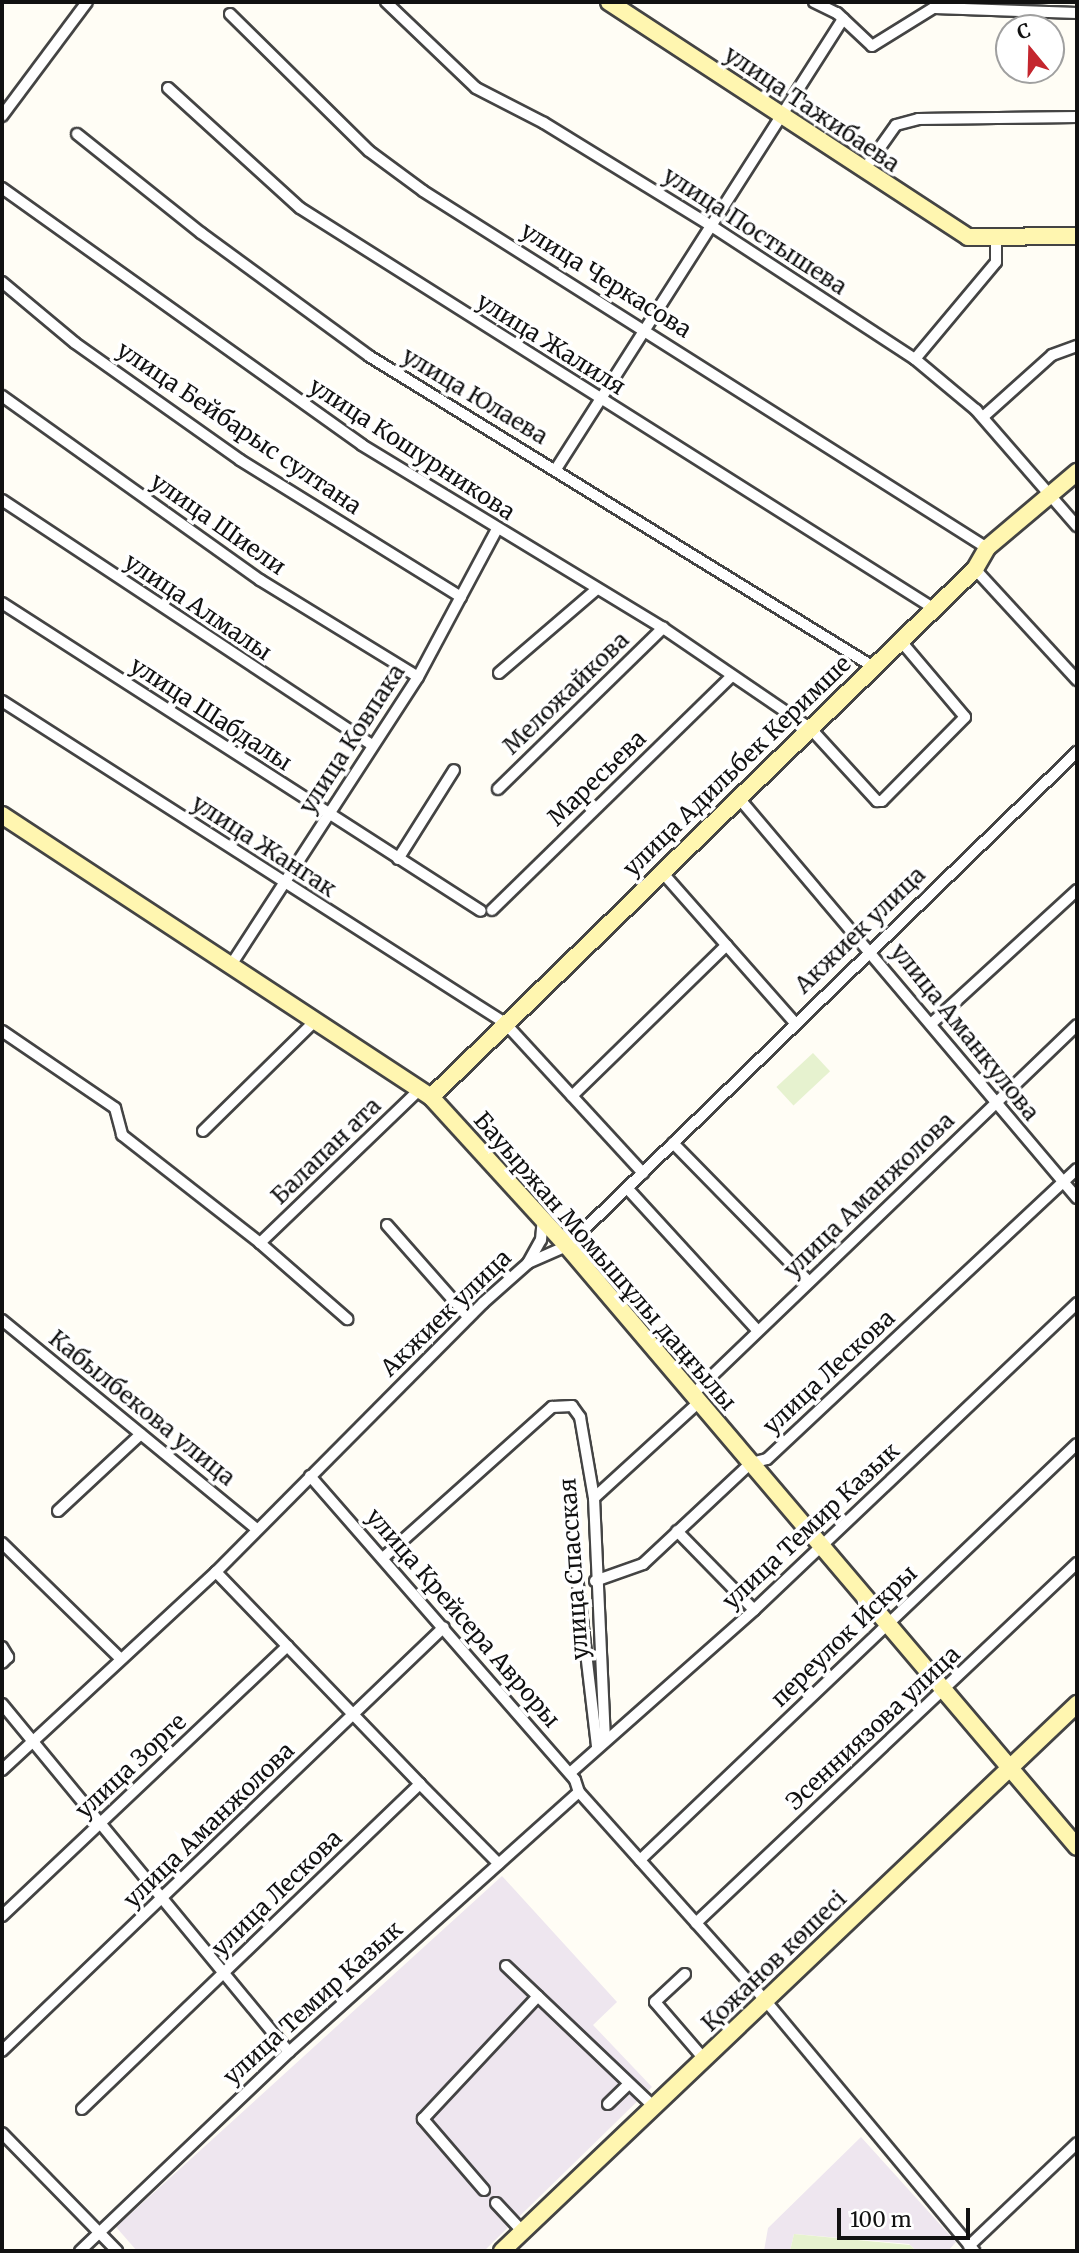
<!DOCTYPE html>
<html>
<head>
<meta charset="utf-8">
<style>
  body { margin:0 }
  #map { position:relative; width:1079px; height:2253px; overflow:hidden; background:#fffdf5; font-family:Merriweather,serif }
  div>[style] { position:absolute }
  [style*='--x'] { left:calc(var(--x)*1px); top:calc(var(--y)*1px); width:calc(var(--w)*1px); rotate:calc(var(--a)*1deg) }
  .industrial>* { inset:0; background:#eee6ef }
  .pitch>* { inset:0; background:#e6f2cf; transform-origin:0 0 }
  .roads { filter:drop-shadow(2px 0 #444) drop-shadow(-2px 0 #444) drop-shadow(0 2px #444) drop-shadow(0 -2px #444) }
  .street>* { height:10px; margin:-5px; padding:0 5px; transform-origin:5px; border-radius:5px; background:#fff }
  .secondary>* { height:16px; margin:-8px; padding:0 8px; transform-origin:8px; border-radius:8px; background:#fff6b0 }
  span { translate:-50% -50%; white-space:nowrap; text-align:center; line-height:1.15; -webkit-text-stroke:7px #fff; paint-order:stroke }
  .street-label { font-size:23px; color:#111 }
  .frame { position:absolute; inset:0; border:4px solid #111; pointer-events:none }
  .north { position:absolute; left:995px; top:14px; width:70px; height:70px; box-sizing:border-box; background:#fff; border:2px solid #a0a0a0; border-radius:50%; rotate:341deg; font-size:19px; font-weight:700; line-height:28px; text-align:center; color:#111 }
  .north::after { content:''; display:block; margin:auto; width:24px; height:32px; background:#c4262e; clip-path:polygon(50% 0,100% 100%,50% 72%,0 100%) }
  .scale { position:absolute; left:837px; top:2208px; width:133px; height:32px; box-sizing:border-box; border:4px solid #111; border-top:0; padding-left:9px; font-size:21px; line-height:24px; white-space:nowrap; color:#111; -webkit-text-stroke:5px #fff; paint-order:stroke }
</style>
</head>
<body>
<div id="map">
  <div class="industrial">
    <i style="clip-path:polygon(502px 1876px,617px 2002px,593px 2025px,652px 2087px,484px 2251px,137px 2251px,116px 2227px)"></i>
    <i style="clip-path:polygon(861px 2137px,956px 2242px,948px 2251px,916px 2251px,909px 2244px,794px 2234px,790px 2251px,764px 2251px,768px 2228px)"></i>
  </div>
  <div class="pitch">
    <i style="left:813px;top:1053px;width:25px;height:50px;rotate:47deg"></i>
    <i style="clip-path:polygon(794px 2234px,910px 2245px,916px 2251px,790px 2251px)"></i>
  </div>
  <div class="roads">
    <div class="street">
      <i style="--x:386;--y:2;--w:124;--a:43.7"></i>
      <i style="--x:476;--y:88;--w:76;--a:27.2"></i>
      <i style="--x:544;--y:123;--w:195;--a:31.6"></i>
      <i style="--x:710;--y:225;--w:245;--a:33.2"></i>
      <i style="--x:915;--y:359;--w:80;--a:39.9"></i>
      <i style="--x:976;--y:410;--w:154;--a:49"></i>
      <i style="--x:814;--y:2;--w:25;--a:26"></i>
      <i style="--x:837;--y:13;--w:48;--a:43.3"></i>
      <i style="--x:872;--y:46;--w:84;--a:-31.8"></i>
      <i style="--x:935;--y:8;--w:142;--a:2"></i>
      <i style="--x:230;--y:14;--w:195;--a:44.6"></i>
      <i style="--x:369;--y:151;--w:67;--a:36.5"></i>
      <i style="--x:423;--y:191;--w:667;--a:32.33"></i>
      <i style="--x:168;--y:88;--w:178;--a:42.3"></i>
      <i style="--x:300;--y:208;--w:749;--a:32.29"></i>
      <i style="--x:2;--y:116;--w:142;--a:-53.3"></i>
      <i style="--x:77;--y:134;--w:159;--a:38.6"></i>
      <i style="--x:201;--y:233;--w:208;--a:36.2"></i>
      <i style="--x:369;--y:356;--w:591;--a:31.65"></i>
      <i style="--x:864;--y:170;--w:55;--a:-54.6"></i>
      <i style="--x:896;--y:125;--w:23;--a:-15"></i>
      <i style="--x:918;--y:119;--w:159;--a:-0.7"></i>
      <i style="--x:2;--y:188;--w:442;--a:35.5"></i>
      <i style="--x:362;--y:445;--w:352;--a:31.3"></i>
      <i style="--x:663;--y:628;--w:179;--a:34.3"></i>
      <i style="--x:811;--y:729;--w:98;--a:47.5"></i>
      <i style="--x:877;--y:801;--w:5;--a:0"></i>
      <i style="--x:882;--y:801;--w:118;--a:-45.3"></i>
      <i style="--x:965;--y:717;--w:101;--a:-130.2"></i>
      <i style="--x:2;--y:282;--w:95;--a:39.9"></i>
      <i style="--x:75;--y:343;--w:202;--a:35.3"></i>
      <i style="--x:240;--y:460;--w:260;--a:31.8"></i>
      <i style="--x:915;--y:359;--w:126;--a:-50.1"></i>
      <i style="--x:996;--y:262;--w:23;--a:-90"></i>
      <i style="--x:2;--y:396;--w:317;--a:35.5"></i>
      <i style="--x:260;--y:580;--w:185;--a:31.5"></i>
      <i style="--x:983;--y:417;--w:93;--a:-41.9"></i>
      <i style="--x:1052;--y:355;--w:27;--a:-20"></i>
      <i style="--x:556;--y:469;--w:534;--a:-57.47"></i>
      <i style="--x:2;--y:500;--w:444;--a:33.5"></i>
      <i style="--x:975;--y:569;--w:151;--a:47.4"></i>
      <i style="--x:2;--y:603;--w:569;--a:32.74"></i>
      <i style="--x:499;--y:673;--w:129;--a:-40.6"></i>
      <i style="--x:2;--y:701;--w:597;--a:32.63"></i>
      <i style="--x:505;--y:1023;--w:204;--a:47.4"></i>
      <i style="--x:498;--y:789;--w:231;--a:-44.3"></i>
      <i style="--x:738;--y:797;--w:525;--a:49.79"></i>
      <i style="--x:398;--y:859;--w:105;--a:-57.8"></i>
      <i style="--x:661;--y:871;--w:203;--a:48.6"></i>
      <i style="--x:492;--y:910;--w:335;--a:-44.3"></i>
      <i style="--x:231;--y:965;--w:343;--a:-57"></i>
      <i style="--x:418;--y:677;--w:168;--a:-61.9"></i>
      <i style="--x:932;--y:1023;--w:197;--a:-42.5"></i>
      <i style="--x:2;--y:1031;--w:137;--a:34.3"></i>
      <i style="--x:115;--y:1108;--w:28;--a:75"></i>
      <i style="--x:122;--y:1135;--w:175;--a:38"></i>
      <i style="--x:260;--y:1243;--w:116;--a:41.1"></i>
      <i style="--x:572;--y:1096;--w:216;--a:-44.3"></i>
      <i style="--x:203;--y:1131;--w:157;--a:-44.5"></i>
      <i style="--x:673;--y:1143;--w:194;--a:45.6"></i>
      <i style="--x:627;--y:1188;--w:193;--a:47.5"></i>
      <i style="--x:387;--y:1225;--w:123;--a:48.6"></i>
      <i style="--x:260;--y:1243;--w:222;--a:-43.9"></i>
      <i style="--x:528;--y:1263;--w:26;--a:-61"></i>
      <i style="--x:541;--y:1240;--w:21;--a:-85"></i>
      <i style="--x:2;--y:1320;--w:328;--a:39.4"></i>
      <i style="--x:691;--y:1396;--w:535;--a:-43.86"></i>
      <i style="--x:310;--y:1476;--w:403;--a:48.9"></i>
      <i style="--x:575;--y:1780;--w:13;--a:72"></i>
      <i style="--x:579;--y:1792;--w:279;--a:48.2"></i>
      <i style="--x:765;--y:2000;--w:327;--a:50.2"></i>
      <i style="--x:594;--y:1498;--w:141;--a:-42.4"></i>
      <i style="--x:58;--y:1511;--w:113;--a:-42.9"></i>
      <i style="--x:677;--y:1531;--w:110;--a:45.7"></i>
      <i style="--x:2;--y:1543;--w:165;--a:44.3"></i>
      <i style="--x:383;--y:1558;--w:227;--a:-41.8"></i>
      <i style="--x:552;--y:1407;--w:20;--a:-3"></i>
      <i style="--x:572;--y:1406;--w:14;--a:54"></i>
      <i style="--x:580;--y:1417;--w:82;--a:80.2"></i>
      <i style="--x:594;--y:1498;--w:241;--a:87.4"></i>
      <i style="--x:575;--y:1559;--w:189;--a:83.3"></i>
      <i style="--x:216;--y:1572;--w:294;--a:46.1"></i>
      <i style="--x:595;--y:1581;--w:51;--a:-19.5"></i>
      <i style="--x:643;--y:1564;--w:148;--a:-43.1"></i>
      <i style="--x:751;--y:1463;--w:16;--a:-14"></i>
      <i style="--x:767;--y:1459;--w:424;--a:-43.1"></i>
      <i style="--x:2;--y:1647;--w:12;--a:59"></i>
      <i style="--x:8;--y:1657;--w:8;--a:135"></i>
      <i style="--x:2;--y:1704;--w:451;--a:50.5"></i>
      <i style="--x:2;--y:1770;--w:292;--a:-42.8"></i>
      <i style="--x:216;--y:1572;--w:379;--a:-45.2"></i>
      <i style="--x:483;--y:1303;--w:60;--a:-41.6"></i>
      <i style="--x:528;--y:1263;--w:43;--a:-23.6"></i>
      <i style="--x:567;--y:1246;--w:710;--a:-44.09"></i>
      <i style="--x:570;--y:1773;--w:246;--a:-41.5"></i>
      <i style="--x:754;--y:1610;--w:446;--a:-43.5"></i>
      <i style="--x:640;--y:1860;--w:603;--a:-43.59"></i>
      <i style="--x:2;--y:1916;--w:393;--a:-43.4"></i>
      <i style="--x:696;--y:1923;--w:524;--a:-43.38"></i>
      <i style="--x:506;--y:1966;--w:204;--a:43.6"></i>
      <i style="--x:685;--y:1974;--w:41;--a:137"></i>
      <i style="--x:655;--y:2002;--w:75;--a:49.3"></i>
      <i style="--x:2;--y:2051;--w:612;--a:-43.81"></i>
      <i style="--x:608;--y:2104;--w:29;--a:-44"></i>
      <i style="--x:82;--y:2109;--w:469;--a:-43.9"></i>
      <i style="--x:420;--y:1784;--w:112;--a:45.4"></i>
      <i style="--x:2;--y:2133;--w:165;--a:45.7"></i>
      <i style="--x:484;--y:2190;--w:94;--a:-130.7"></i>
      <i style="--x:423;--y:2119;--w:168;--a:-46.9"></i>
      <i style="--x:496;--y:2203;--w:40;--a:47"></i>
      <i style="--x:969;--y:2246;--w:149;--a:-43.6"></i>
      <i style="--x:80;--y:2251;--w:289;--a:-43.6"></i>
      <i style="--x:289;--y:2052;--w:389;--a:-41.9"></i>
    </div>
    <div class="secondary">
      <i style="--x:609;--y:2;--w:429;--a:33.2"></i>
      <i style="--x:968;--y:237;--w:109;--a:-0.5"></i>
      <i style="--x:2;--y:815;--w:513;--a:33.32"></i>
      <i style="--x:431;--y:1097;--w:202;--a:47.6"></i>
      <i style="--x:567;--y:1246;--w:788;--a:49.68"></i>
      <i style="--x:431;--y:1097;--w:758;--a:-44.14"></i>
      <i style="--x:975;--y:569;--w:24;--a:-60"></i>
      <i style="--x:987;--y:548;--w:118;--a:-40.2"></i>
      <i style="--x:502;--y:2251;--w:794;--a:-43.57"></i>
    </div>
  </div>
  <div class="street-label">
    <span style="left:812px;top:109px;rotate:34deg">улица Тажибаева</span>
    <span style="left:755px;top:231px;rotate:33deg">улица Постышева</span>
    <span style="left:606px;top:280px;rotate:32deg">улица Черкасова</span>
    <span style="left:551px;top:344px;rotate:32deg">улица Жалиля</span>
    <span style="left:475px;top:396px;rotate:31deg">улица Юлаева</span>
    <span style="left:239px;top:428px;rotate:34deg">улица Бейбарыс султана</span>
    <span style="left:412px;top:449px;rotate:33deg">улица Кошурникова</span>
    <span style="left:218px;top:524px;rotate:35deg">улица Шиели</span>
    <span style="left:198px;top:607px;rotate:34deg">улица Алмалы</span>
    <span style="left:566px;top:693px;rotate:-44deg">Меложайкова</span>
    <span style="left:211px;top:714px;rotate:33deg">улица Шабдалы</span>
    <span style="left:352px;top:739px;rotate:-57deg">улица Ковпака</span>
    <span style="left:737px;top:766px;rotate:-44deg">улица Адильбек Керимше</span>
    <span style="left:597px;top:778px;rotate:-44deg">Маресьева</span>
    <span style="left:264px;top:846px;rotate:33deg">улица Жангак</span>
    <span style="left:860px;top:930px;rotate:-44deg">Акжиек улица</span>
    <span style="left:965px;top:1032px;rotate:51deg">улица Аманкулова</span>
    <span style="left:326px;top:1151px;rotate:-44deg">Балапан ата</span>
    <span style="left:869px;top:1195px;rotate:-44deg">улица Аманжолова</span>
    <span style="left:605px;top:1261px;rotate:49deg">Бауыржан Момышұлы даңғылы</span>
    <span style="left:446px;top:1313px;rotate:-44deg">Акжиек улица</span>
    <span style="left:829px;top:1372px;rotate:-43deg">улица Лескова</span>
    <span style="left:142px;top:1408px;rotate:39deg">Кабылбекова улица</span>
    <span style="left:811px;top:1526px;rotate:-43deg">улица Темир Казык</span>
    <span style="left:574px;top:1569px;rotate:-94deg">улица Спасская</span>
    <span style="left:463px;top:1618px;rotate:49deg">улица Крейсера Авроры</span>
    <span style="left:844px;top:1636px;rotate:-44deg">переулок Искры</span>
    <span style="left:873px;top:1728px;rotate:-43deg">Эсенниязова улица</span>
    <span style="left:131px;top:1766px;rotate:-43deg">улица Зорге</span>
    <span style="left:209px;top:1825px;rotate:-44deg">улица Аманжолова</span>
    <span style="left:277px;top:1893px;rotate:-44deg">улица Лескова</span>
    <span style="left:774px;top:1961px;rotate:-44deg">Қожанов көшесі</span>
    <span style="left:313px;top:2003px;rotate:-42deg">улица Темир Казык</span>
  </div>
  <div class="frame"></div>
  <div class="north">С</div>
  <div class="scale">100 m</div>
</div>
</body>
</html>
